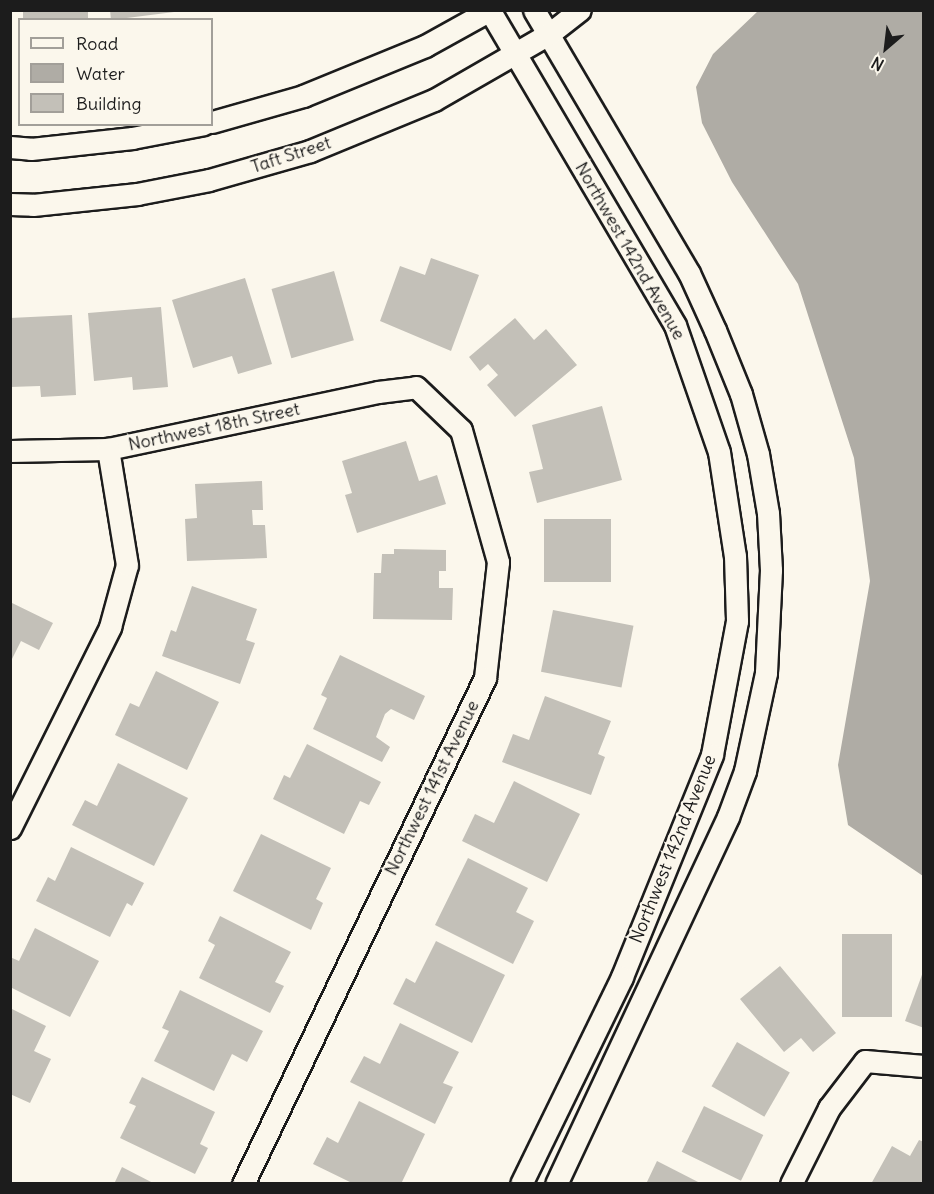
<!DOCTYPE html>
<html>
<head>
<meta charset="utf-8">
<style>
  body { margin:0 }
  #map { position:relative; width:934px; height:1194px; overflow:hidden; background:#fbf7ec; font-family:Delius,sans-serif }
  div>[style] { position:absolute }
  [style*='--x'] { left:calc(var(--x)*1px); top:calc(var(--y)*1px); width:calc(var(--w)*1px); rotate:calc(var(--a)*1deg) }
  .water>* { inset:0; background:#afaca5 }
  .building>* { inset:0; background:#c3c0b8; transform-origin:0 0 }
  .roads { filter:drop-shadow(2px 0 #1c1c1c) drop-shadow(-2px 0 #1c1c1c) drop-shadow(0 2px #1c1c1c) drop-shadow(0 -2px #1c1c1c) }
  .minor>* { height:21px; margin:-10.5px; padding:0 10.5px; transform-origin:10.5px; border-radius:10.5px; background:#fbf7ec }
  span { translate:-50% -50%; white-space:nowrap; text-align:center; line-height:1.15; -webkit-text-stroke:4.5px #fbf7ec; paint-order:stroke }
  .street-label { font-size:18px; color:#1c1c1c }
  .frame { position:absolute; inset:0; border:12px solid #1c1c1c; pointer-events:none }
  .legend { position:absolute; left:18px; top:18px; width:195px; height:108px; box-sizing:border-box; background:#fbf7ec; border:2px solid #a29f99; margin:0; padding:8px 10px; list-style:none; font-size:18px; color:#1c1c1c }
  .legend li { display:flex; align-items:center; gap:12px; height:30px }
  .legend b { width:30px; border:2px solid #a29f99 }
  .north { position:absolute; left:856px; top:18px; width:60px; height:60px; -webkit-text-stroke:4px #fbf7ec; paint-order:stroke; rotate:208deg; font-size:16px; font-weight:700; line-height:24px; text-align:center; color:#1c1c1c }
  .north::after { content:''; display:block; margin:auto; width:21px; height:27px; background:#1c1c1c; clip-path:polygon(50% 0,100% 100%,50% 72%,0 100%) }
</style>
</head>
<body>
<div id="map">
  <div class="water">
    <i style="clip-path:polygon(758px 11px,923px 11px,923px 876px,848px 825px,838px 765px,870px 581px,854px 458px,798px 284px,732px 182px,702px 123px,696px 87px,713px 54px)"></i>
  </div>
  <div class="building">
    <i style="left:23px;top:10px;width:65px;height:10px"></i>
    <i style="clip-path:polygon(110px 10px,174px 10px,174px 12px,111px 20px)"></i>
    <i style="clip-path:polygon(431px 258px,479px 275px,451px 351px,380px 321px,400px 266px,425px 275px)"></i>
    <i style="left:334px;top:271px;width:72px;height:65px;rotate:74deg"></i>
    <i style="clip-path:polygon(245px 278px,272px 364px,238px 374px,232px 356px,193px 368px,172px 300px)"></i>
    <i style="clip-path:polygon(161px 307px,168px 387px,133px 390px,132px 377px,94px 381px,88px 313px)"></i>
    <i style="clip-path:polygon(72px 315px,76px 395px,41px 397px,40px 386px,10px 387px,10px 318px)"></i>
    <i style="clip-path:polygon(515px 318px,534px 340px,546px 329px,577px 365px,515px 417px,487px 385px,498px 375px,488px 364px,480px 371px,469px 357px)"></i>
    <i style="clip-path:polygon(602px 406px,622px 480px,537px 503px,529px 472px,543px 469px,532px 425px)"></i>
    <i style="clip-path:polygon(406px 441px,419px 481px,437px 475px,446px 504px,357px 533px,345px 495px,352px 493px,342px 461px)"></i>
    <i style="clip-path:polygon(262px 481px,263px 510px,252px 510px,253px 525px,265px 525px,267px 558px,187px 561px,185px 519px,197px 518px,195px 484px)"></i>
    <i style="left:544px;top:519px;width:67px;height:63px"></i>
    <i style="clip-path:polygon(394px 549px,446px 550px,446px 571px,439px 571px,439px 588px,453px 588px,452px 620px,373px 619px,374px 573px,381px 573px,382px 554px,394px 554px)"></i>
    <i style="clip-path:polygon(192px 586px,257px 609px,246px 640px,255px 643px,240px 684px,162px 656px,171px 630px,176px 632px)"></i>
    <i style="clip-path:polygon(10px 602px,53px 623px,39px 650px,21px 641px,10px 663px)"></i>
    <i style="left:553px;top:610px;width:82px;height:63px;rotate:11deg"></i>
    <i style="clip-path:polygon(340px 655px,425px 696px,414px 720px,391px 709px,385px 714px,376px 737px,390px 747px,382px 762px,313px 729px,327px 698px,321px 695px)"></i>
    <i style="clip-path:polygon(156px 671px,219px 702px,187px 770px,115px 735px,130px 703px,139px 707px)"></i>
    <i style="clip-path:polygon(545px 696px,611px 721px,598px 754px,605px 757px,591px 795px,502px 762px,513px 734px,529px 740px)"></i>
    <i style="clip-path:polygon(307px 744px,381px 782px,369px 805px,360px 801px,344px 834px,273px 799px,284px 775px,290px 778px)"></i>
    <i style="clip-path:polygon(118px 763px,188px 798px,154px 866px,72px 825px,85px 800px,97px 806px)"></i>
    <i style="clip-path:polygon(514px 781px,580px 814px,547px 882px,462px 841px,475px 814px,494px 823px)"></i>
    <i style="clip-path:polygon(261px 834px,331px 868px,316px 899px,323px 903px,311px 930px,233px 891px)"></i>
    <i style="clip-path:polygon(71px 847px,144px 883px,132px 906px,127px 903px,110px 937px,36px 901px,48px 877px,55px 881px)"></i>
    <i style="clip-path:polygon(468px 858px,528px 888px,516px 912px,534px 921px,513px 964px,435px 925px)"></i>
    <i style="clip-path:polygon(220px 916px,291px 952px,275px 982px,284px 986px,270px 1013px,199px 978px,215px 945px,208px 941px)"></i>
    <i style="clip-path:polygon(35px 928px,99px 961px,70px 1017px,10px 987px,10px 957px,19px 961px)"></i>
    <i style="left:842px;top:934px;width:50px;height:83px"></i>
    <i style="clip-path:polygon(436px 941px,505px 975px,472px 1043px,393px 1004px,406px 978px,415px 983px)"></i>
    <i style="clip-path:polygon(780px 966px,836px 1033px,813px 1052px,801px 1038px,784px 1052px,740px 999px)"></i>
    <i style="clip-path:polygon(923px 972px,924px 972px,924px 1028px,905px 1021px)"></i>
    <i style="clip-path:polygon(180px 990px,263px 1031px,247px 1062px,232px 1054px,214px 1091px,154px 1061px,169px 1031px,162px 1028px)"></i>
    <i style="clip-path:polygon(10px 1008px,46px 1026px,34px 1051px,51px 1059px,30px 1103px,10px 1094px)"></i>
    <i style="clip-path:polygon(400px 1023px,459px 1052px,443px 1083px,453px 1087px,435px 1124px,350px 1082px,364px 1056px,380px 1064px)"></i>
    <i style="left:737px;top:1042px;width:61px;height:51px;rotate:30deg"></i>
    <i style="clip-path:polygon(142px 1077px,215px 1112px,200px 1144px,208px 1148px,195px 1174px,120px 1138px,136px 1106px,129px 1103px)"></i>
    <i style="clip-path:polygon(359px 1101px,425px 1134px,401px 1184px,354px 1184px,313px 1164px,327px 1137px,338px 1143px)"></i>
    <i style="left:704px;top:1106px;width:66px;height:51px;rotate:26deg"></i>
    <i style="clip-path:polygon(919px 1140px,924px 1142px,924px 1184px,871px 1184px,892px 1146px,910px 1156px)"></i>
    <i style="clip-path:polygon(657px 1161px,702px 1184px,646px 1184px)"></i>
    <i style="clip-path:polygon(122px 1167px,155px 1184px,114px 1184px)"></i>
  </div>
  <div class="roads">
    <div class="minor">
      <i style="--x:534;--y:10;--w:305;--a:59.5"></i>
      <i style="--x:689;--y:273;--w:63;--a:65.5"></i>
      <i style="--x:715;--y:330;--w:69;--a:67.9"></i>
      <i style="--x:741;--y:394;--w:62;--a:74.2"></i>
      <i style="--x:758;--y:454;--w:60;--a:80.4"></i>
      <i style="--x:768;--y:513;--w:57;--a:87"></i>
      <i style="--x:771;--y:570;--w:103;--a:92.8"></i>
      <i style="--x:766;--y:673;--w:100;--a:102.1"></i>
      <i style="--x:745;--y:771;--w:49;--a:110.3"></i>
      <i style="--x:728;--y:817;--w:405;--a:115.1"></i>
      <i style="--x:490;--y:11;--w:364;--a:59.5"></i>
      <i style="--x:675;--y:325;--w:134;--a:70.9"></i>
      <i style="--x:719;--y:452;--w:105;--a:81.3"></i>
      <i style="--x:735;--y:556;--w:65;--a:88.2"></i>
      <i style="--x:737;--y:621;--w:136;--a:100.6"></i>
      <i style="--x:712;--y:755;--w:240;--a:112.1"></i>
      <i style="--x:622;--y:977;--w:230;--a:116"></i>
      <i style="--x:212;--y:122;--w:95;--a:-15.9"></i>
      <i style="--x:303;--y:96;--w:132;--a:-22.3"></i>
      <i style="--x:425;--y:46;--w:74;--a:-29"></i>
      <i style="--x:10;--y:147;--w:21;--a:5"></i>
      <i style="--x:31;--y:149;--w:102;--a:-6.2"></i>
      <i style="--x:132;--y:138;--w:73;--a:-11"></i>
      <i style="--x:10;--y:204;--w:23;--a:2"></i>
      <i style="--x:33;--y:205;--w:105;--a:-6"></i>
      <i style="--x:137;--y:194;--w:73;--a:-11"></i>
      <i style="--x:209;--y:180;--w:105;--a:-16"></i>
      <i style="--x:310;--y:151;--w:134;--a:-22.4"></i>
      <i style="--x:434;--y:100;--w:133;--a:-29.9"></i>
      <i style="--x:549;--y:34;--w:39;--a:-38"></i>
      <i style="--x:10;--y:451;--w:98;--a:-1.2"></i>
      <i style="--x:108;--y:449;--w:276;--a:-11.9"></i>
      <i style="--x:378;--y:392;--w:38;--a:-7"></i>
      <i style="--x:416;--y:387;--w:62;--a:43.7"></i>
      <i style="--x:461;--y:430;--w:137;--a:74.3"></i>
      <i style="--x:498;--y:562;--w:117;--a:96.4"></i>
      <i style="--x:485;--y:678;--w:561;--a:115.56"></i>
      <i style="--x:10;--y:828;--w:225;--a:-63.5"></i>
      <i style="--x:110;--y:627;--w:64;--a:-74.7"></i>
      <i style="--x:127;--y:565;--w:118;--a:-99.3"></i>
      <i style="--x:791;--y:1184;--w:85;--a:-63.4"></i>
      <i style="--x:829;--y:1108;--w:59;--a:-52.5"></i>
      <i style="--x:865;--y:1061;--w:59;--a:4.8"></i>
    </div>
  </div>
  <div class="street-label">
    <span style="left:291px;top:155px;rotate:-18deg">Taft Street</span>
    <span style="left:630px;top:251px;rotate:60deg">Northwest 142nd Avenue</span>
    <span style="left:214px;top:427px;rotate:-12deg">Northwest 18th Street</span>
    <span style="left:432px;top:788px;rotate:-64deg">Northwest 141st Avenue</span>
    <span style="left:673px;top:849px;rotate:-68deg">Northwest 142nd Avenue</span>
  </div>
  <div class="frame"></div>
  <ul class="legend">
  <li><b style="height:8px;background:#fbf7ec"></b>Road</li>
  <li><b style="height:16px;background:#afaca5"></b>Water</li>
  <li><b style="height:16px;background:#c3c0b8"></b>Building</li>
  </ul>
  <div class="north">N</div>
</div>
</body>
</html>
